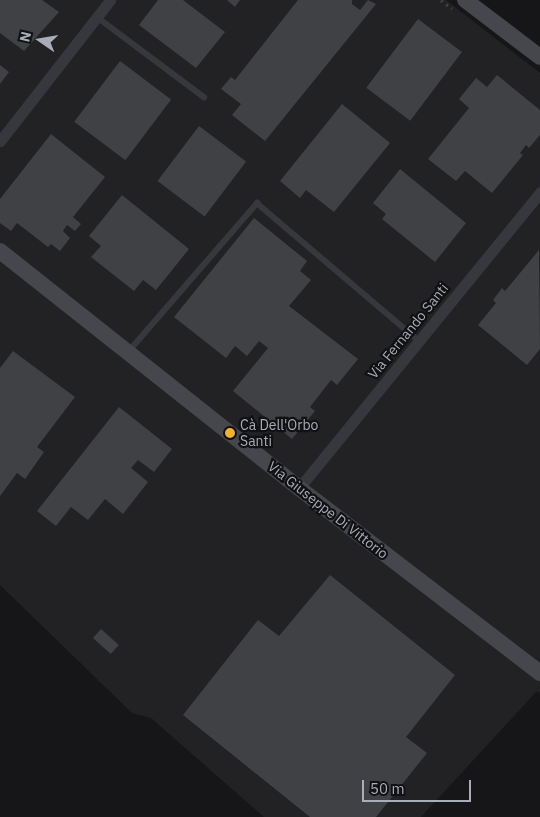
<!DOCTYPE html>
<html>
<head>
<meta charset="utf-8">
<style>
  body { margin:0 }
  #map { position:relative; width:540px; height:817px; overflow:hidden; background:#161618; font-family:"IBM Plex Sans",sans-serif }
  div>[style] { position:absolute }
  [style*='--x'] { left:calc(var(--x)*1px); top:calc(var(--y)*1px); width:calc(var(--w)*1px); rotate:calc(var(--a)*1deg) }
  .built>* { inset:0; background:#222225 }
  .building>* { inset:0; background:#404145; transform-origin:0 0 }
  .path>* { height:2.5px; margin-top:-1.25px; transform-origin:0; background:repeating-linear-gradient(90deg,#3d3f44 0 2.5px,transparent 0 6.5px) }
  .lane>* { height:5.5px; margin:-2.75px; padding:0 2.75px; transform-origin:2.75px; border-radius:2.75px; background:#37383d }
  .street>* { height:11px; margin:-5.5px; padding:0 5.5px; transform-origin:5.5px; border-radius:5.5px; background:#37383d }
  .secondary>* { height:16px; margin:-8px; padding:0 8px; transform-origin:8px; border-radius:8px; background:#45474d }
  .dots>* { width:14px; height:14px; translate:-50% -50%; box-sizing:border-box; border:2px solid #111113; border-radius:50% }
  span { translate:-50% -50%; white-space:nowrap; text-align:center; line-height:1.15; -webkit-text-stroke:4.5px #111113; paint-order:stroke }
  .street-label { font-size:14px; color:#a8adb8 }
  .poi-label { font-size:14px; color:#a8adb8 }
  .left { translate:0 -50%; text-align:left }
  .north { position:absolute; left:15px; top:15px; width:50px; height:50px; -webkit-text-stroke:4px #111113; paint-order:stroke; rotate:283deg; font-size:14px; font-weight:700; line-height:20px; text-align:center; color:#a8adb8 }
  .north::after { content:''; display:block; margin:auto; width:18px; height:22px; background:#a8adb8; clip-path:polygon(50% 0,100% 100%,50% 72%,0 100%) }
  .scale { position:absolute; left:362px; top:780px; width:109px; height:22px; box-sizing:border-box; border:2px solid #a8adb8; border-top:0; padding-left:6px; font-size:15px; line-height:18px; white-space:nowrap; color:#a8adb8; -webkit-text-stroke:4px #111113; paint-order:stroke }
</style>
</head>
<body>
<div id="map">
  <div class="built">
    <i style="clip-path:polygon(0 0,446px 0,540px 73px,540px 693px,537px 691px,421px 817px,264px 817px,151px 718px,132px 713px,0 585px)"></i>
  </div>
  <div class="building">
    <i style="clip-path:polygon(0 0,42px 0,59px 12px,24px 51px,0 33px)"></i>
    <i style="clip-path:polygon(158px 0,183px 0,225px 32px,196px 68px,139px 25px)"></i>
    <i style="clip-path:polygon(227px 0,240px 0,235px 7px)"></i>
    <i style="clip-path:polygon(298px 0,352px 0,352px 4px,360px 10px,368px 0,376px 4px,265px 141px,232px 115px,241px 104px,221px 89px,231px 77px,235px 80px)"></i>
    <i style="left:418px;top:19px;width:55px;height:86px;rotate:37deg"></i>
    <i style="left:120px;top:61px;width:64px;height:76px;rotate:37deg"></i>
    <i style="clip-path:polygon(0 65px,9px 72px,0 84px)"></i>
    <i style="clip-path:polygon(497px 75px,540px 110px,540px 135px,529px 148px,526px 145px,520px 153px,523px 155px,492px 193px,465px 171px,456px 181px,428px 159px,469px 108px,459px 99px,476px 78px,487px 87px)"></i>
    <i style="clip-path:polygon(342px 104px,390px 143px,334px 212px,306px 190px,300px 198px,280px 181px)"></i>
    <i style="left:199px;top:126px;width:59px;height:69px;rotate:37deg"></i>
    <i style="clip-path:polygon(51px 134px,105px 177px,73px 217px,81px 224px,75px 231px,67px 225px,63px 231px,70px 238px,60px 251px,51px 244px,48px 247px,17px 223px,11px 231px,0 223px,0 199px)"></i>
    <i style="clip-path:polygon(400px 169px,466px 223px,435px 262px,382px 219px,386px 214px,373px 203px)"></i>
    <i style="clip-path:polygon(122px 195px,189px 249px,156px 290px,143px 280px,134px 291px,91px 257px,101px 246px,89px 236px)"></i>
    <i style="clip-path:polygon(254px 218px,307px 261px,300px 271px,311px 280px,289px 306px,358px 359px,337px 385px,331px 380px,310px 407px,315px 411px,292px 439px,233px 391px,268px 348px,259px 341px,247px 356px,235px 346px,226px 358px,174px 317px)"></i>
    <i style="clip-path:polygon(539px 250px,540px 349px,527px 365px,478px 325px,496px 303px,493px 300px,502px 288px,505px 291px)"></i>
    <i style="clip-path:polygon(13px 351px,75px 397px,37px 447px,44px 452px,25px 479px,17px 473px,0 496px,0 368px)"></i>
    <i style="clip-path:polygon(119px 407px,172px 449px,154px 472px,138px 460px,131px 468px,148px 482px,123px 514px,105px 499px,88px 520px,71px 507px,56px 526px,37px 511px)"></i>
    <i style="clip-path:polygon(330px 575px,455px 675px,406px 737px,427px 753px,376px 817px,310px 817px,183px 715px,258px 620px,279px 636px)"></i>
    <i style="left:101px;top:629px;width:24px;height:12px;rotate:42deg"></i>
  </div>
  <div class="path">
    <i style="--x:441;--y:0;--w:14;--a:36"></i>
  </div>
  <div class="lane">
    <i style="--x:97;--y:17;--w:134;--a:36.8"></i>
    <i style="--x:129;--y:351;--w:196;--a:-49.1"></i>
    <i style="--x:257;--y:203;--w:213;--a:40.4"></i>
  </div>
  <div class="street">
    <i style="--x:0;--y:141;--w:179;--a:-52"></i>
    <i style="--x:299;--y:488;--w:382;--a:-50.8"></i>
  </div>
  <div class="secondary">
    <i style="--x:465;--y:0;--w:94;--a:37.2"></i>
    <i style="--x:0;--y:251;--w:382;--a:38.4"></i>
    <i style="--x:299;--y:488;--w:304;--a:37.5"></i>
  </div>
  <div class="dots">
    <i style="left:230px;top:433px;background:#f2b134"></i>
  </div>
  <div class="street-label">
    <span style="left:408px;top:331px;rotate:-51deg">Via Fernando Santi</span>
    <span style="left:328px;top:510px;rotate:38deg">Via Giuseppe Di Vittorio</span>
  </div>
  <div class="poi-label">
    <span class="left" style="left:240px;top:433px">Cà Dell'Orbo<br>Santi</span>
  </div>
  <div class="north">N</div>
  <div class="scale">50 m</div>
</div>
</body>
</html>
